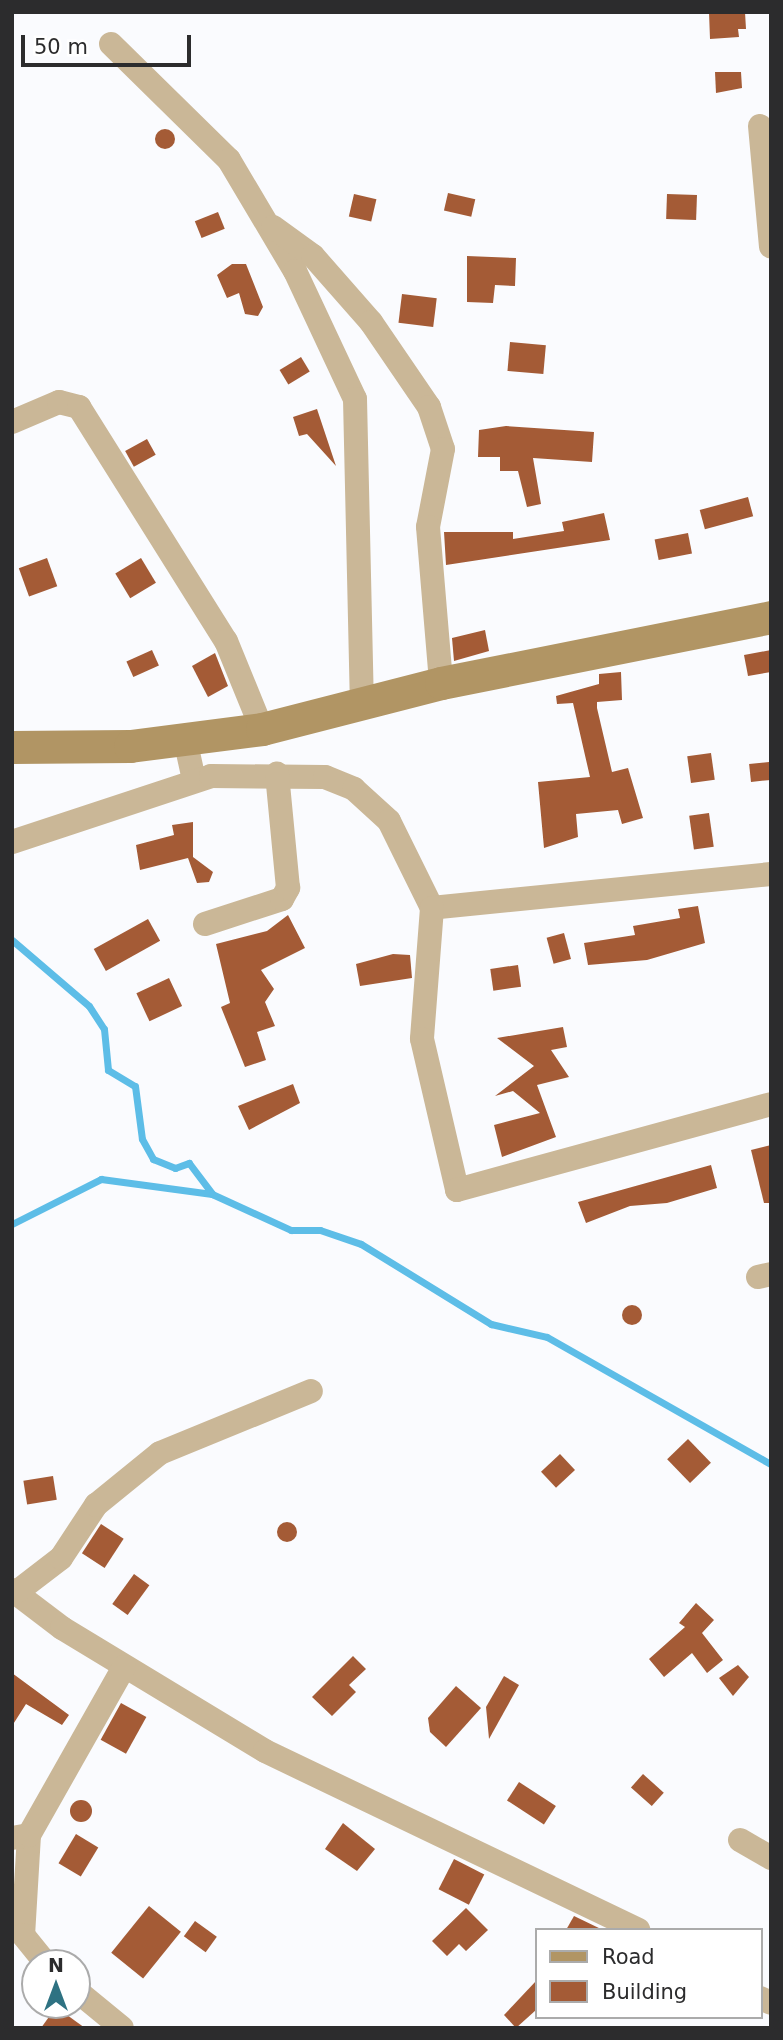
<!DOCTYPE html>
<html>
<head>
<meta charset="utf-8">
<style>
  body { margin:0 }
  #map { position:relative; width:783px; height:2040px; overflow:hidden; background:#fafbfe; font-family:"DejaVu Sans",sans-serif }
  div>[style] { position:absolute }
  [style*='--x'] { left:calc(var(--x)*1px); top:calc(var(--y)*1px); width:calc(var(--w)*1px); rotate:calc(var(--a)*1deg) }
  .stream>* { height:7px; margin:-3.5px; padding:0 3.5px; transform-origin:3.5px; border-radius:3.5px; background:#5dbde7 }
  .building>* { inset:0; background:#a45b36; transform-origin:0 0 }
  .round { border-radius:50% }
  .street>* { height:24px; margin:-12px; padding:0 12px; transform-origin:12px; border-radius:12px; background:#cab797 }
  .secondary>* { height:33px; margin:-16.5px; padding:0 16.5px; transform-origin:16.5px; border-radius:16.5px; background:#b19564 }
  span { translate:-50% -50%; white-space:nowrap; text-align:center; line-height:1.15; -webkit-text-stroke:7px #fff; paint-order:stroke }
  .frame { position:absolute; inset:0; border:14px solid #2c2c2d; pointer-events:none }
  .legend { position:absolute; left:535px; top:1928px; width:228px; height:91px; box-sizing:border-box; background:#fff; border:2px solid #ababab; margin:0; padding:9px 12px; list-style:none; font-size:21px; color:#2c2c2d }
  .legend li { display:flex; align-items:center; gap:14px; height:35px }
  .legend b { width:35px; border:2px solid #ababab }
  .north { position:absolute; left:21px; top:1949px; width:70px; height:70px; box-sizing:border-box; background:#fff; border:2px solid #ababab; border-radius:50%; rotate:0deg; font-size:19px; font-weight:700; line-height:28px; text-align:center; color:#2c2c2d }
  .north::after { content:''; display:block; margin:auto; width:24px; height:32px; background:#2e7282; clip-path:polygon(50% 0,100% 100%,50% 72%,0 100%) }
  .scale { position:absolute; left:21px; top:35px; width:170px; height:32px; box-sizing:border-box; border:4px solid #2c2c2d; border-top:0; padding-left:9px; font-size:21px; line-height:24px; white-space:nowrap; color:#2c2c2d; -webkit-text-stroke:5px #fff; paint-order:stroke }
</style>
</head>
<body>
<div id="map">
  <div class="stream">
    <i style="--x:12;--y:940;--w:101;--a:40.6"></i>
    <i style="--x:89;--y:1006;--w:27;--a:57"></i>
    <i style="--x:104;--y:1029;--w:41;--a:84.4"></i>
    <i style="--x:108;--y:1070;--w:31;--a:31"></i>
    <i style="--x:135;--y:1086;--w:53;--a:82.5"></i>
    <i style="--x:142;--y:1139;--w:23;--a:61"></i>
    <i style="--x:153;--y:1159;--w:24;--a:22"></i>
    <i style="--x:175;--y:1168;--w:15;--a:-20"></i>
    <i style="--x:189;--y:1163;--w:39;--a:53"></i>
    <i style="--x:12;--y:1224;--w:100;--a:-26.8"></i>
    <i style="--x:101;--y:1179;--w:112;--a:7.7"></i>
    <i style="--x:212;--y:1194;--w:87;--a:24.5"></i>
    <i style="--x:291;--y:1230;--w:29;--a:0"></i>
    <i style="--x:320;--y:1230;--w:43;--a:18.9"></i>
    <i style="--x:361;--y:1244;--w:153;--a:31.6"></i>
    <i style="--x:491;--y:1324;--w:57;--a:13.1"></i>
    <i style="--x:547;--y:1337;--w:257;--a:29.6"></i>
  </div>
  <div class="building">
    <i style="clip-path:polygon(709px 12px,745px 12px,746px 29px,738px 29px,739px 37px,710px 39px)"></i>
    <i style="clip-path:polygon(715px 72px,741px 72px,742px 88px,716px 93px)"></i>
    <i class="round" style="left:155px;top:129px;width:20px;height:20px"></i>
    <i style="left:448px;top:193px;width:28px;height:18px;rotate:13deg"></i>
    <i style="left:354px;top:194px;width:23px;height:23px;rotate:13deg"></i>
    <i style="left:667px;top:194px;width:30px;height:25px;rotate:2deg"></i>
    <i style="left:218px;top:212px;width:18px;height:25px;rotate:68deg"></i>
    <i style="clip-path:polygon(467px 256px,516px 258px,515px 286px,495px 285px,493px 303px,467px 302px)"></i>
    <i style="clip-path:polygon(232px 264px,246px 264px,263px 307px,258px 316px,245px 314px,239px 293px,227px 298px,217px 275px)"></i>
    <i style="left:402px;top:294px;width:35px;height:29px;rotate:7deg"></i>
    <i style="left:510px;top:342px;width:36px;height:29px;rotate:5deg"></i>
    <i style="left:301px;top:357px;width:17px;height:25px;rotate:59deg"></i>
    <i style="clip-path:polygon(317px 409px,336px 466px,307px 434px,299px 436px,293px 417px)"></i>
    <i style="clip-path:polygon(506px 426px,594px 432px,592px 462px,533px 458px,541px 504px,527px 507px,518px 471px,500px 471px,500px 457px,478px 457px,479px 430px)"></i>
    <i style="left:147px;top:439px;width:18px;height:25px;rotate:61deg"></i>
    <i style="left:748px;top:497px;width:20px;height:50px;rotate:75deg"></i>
    <i style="clip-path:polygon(604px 513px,610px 540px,446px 565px,444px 532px,513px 532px,513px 539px,564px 531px,562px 522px)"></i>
    <i style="left:688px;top:533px;width:21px;height:34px;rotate:79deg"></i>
    <i style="left:47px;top:558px;width:30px;height:30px;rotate:70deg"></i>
    <i style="left:141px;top:558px;width:29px;height:30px;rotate:59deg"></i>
    <i style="clip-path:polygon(485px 630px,489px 651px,454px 661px,452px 638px)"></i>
    <i style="left:152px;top:650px;width:17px;height:28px;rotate:66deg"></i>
    <i style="clip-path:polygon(771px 650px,771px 672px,748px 676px,744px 655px)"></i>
    <i style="clip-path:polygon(215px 653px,228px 686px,208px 697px,192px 666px)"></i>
    <i style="clip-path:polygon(621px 672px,622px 700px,597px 702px,597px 708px,612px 772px,628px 768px,643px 818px,622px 824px,618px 810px,576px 814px,578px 837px,544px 848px,538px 782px,590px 777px,573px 703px,557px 704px,556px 696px,599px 684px,599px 674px)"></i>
    <i style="left:711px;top:753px;width:27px;height:24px;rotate:82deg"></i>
    <i style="left:769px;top:762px;width:18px;height:20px;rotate:84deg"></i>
    <i style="left:709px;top:813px;width:34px;height:20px;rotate:82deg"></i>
    <i style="clip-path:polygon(193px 822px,193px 857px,213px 872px,209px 882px,197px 883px,188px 858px,140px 870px,136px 845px,174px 835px,172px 825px)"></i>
    <i style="clip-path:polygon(698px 906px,705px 943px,647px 960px,588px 965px,584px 943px,635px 935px,633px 926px,680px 918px,678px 909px)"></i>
    <i style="clip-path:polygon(288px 915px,305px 948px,261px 970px,274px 989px,265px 1002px,275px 1026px,257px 1032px,266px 1060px,245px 1067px,221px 1007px,230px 1003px,216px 944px,267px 931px)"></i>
    <i style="left:148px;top:919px;width:25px;height:62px;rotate:61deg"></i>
    <i style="left:564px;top:933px;width:27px;height:18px;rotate:75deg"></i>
    <i style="clip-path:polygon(393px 954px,410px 955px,412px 978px,360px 986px,356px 964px)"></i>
    <i style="left:518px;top:965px;width:22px;height:28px;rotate:82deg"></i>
    <i style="left:169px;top:978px;width:31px;height:36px;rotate:65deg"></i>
    <i style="clip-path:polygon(563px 1027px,567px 1047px,551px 1050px,569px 1077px,537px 1085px,556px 1137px,502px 1157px,494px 1125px,540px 1113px,513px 1091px,495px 1096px,534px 1066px,497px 1038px)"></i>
    <i style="clip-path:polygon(293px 1084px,300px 1103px,249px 1130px,238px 1106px)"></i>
    <i style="clip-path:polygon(771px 1145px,771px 1203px,764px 1203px,751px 1150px)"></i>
    <i style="clip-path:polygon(711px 1165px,717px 1188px,667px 1203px,630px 1206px,586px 1223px,578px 1202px)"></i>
    <i class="round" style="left:622px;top:1305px;width:20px;height:20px"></i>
    <i style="left:688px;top:1439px;width:33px;height:29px;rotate:46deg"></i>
    <i style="left:560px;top:1454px;width:22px;height:26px;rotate:47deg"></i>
    <i style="left:53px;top:1476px;width:24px;height:30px;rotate:81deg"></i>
    <i class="round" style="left:277px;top:1522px;width:20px;height:20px"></i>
    <i style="left:101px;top:1524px;width:27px;height:35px;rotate:33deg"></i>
    <i style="left:134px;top:1574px;width:19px;height:37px;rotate:36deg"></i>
    <i style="clip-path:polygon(696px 1603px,714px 1620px,702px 1633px,723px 1660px,707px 1673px,692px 1653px,664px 1677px,649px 1659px,685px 1627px,679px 1623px)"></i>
    <i style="clip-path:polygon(353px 1656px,366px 1669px,349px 1685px,356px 1692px,332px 1716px,312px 1697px)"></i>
    <i style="clip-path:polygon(738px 1665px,749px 1677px,733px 1696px,719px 1678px)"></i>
    <i style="clip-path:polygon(12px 1673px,69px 1715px,62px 1725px,26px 1704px,12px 1726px)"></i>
    <i style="clip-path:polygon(504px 1676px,519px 1685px,489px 1739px,486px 1707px)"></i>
    <i style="clip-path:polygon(456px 1686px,481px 1708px,446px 1747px,430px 1732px,428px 1718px)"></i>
    <i style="left:121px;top:1703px;width:29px;height:42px;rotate:29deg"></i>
    <i style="left:643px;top:1774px;width:28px;height:18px;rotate:42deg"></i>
    <i style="left:519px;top:1782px;width:44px;height:22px;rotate:33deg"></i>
    <i class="round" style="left:70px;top:1800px;width:22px;height:22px"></i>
    <i style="clip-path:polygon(343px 1823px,375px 1849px,357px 1871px,325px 1849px)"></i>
    <i style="left:76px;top:1834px;width:26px;height:34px;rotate:31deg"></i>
    <i style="left:454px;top:1859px;width:34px;height:34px;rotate:27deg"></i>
    <i style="left:149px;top:1906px;width:41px;height:60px;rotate:39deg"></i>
    <i style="clip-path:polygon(466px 1908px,488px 1930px,466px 1951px,459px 1944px,447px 1956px,432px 1941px)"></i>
    <i style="clip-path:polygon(574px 1916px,603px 1930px,566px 1930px)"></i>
    <i style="left:195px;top:1921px;width:27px;height:19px;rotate:36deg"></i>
    <i style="clip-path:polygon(536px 1981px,536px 2010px,516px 2028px,504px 2015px)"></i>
    <i style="clip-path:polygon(56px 2007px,85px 2028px,41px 2028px)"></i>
  </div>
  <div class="street">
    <i style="--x:111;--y:44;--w:165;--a:44.5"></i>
    <i style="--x:229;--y:160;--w:129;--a:59.3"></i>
    <i style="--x:295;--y:271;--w:141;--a:64.9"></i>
    <i style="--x:355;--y:399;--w:306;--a:88.7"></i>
    <i style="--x:760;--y:126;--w:121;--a:84.8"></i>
    <i style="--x:273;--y:227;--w:49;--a:35.9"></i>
    <i style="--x:313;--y:256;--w:88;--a:48.7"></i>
    <i style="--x:371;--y:322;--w:103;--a:55.7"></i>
    <i style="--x:429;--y:407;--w:44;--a:71.6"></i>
    <i style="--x:443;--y:449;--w:79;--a:100.9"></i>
    <i style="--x:428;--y:527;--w:157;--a:85.2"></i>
    <i style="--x:12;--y:422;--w:51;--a:-23.1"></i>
    <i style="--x:59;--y:402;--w:21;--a:14"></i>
    <i style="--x:79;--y:407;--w:276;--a:57.9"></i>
    <i style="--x:226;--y:641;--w:95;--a:67.8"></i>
    <i style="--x:185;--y:739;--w:42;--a:77.6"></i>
    <i style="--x:12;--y:842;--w:210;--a:-18.3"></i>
    <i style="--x:211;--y:776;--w:114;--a:0.5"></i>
    <i style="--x:325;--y:777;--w:31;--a:22"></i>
    <i style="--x:354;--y:789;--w:47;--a:42.4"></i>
    <i style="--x:389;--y:821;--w:97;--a:63.7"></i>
    <i style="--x:771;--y:874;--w:341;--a:174.3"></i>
    <i style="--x:432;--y:908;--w:131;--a:94.4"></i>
    <i style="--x:422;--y:1039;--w:155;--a:76.9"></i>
    <i style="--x:457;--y:1190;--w:326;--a:-15.3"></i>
    <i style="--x:205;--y:924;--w:81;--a:-18"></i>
    <i style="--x:282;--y:899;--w:13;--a:-61"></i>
    <i style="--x:288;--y:888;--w:115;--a:-95.5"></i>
    <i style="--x:758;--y:1277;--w:13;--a:-13"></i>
    <i style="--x:12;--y:1590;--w:63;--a:37.2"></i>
    <i style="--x:62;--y:1628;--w:237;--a:31.2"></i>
    <i style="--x:265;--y:1751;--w:414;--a:25.6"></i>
    <i style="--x:18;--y:1591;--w:54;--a:-37.5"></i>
    <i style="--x:61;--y:1558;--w:64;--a:-56.6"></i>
    <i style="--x:96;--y:1505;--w:82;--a:-39.1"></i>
    <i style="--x:160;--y:1453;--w:163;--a:-22.3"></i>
    <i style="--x:29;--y:1835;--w:100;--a:93.4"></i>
    <i style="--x:23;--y:1935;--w:36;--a:51"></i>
    <i style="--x:12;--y:1838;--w:17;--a:-10"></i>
    <i style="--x:29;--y:1835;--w:193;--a:-60.5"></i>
    <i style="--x:740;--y:1840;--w:36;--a:30"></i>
    <i style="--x:77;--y:1991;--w:58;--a:39.4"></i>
    <i style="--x:760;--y:1998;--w:12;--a:24"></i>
  </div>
  <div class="secondary">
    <i style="--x:12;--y:747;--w:118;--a:-0.5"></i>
    <i style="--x:130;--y:746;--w:133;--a:-7.3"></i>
    <i style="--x:262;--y:729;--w:185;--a:-14.4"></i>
    <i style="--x:441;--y:683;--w:337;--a:-11.3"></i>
  </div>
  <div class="frame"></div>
  <ul class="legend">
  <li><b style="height:9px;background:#b19564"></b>Road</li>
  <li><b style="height:19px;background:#a45b36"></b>Building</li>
  </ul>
  <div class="north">N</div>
  <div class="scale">50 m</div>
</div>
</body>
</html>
